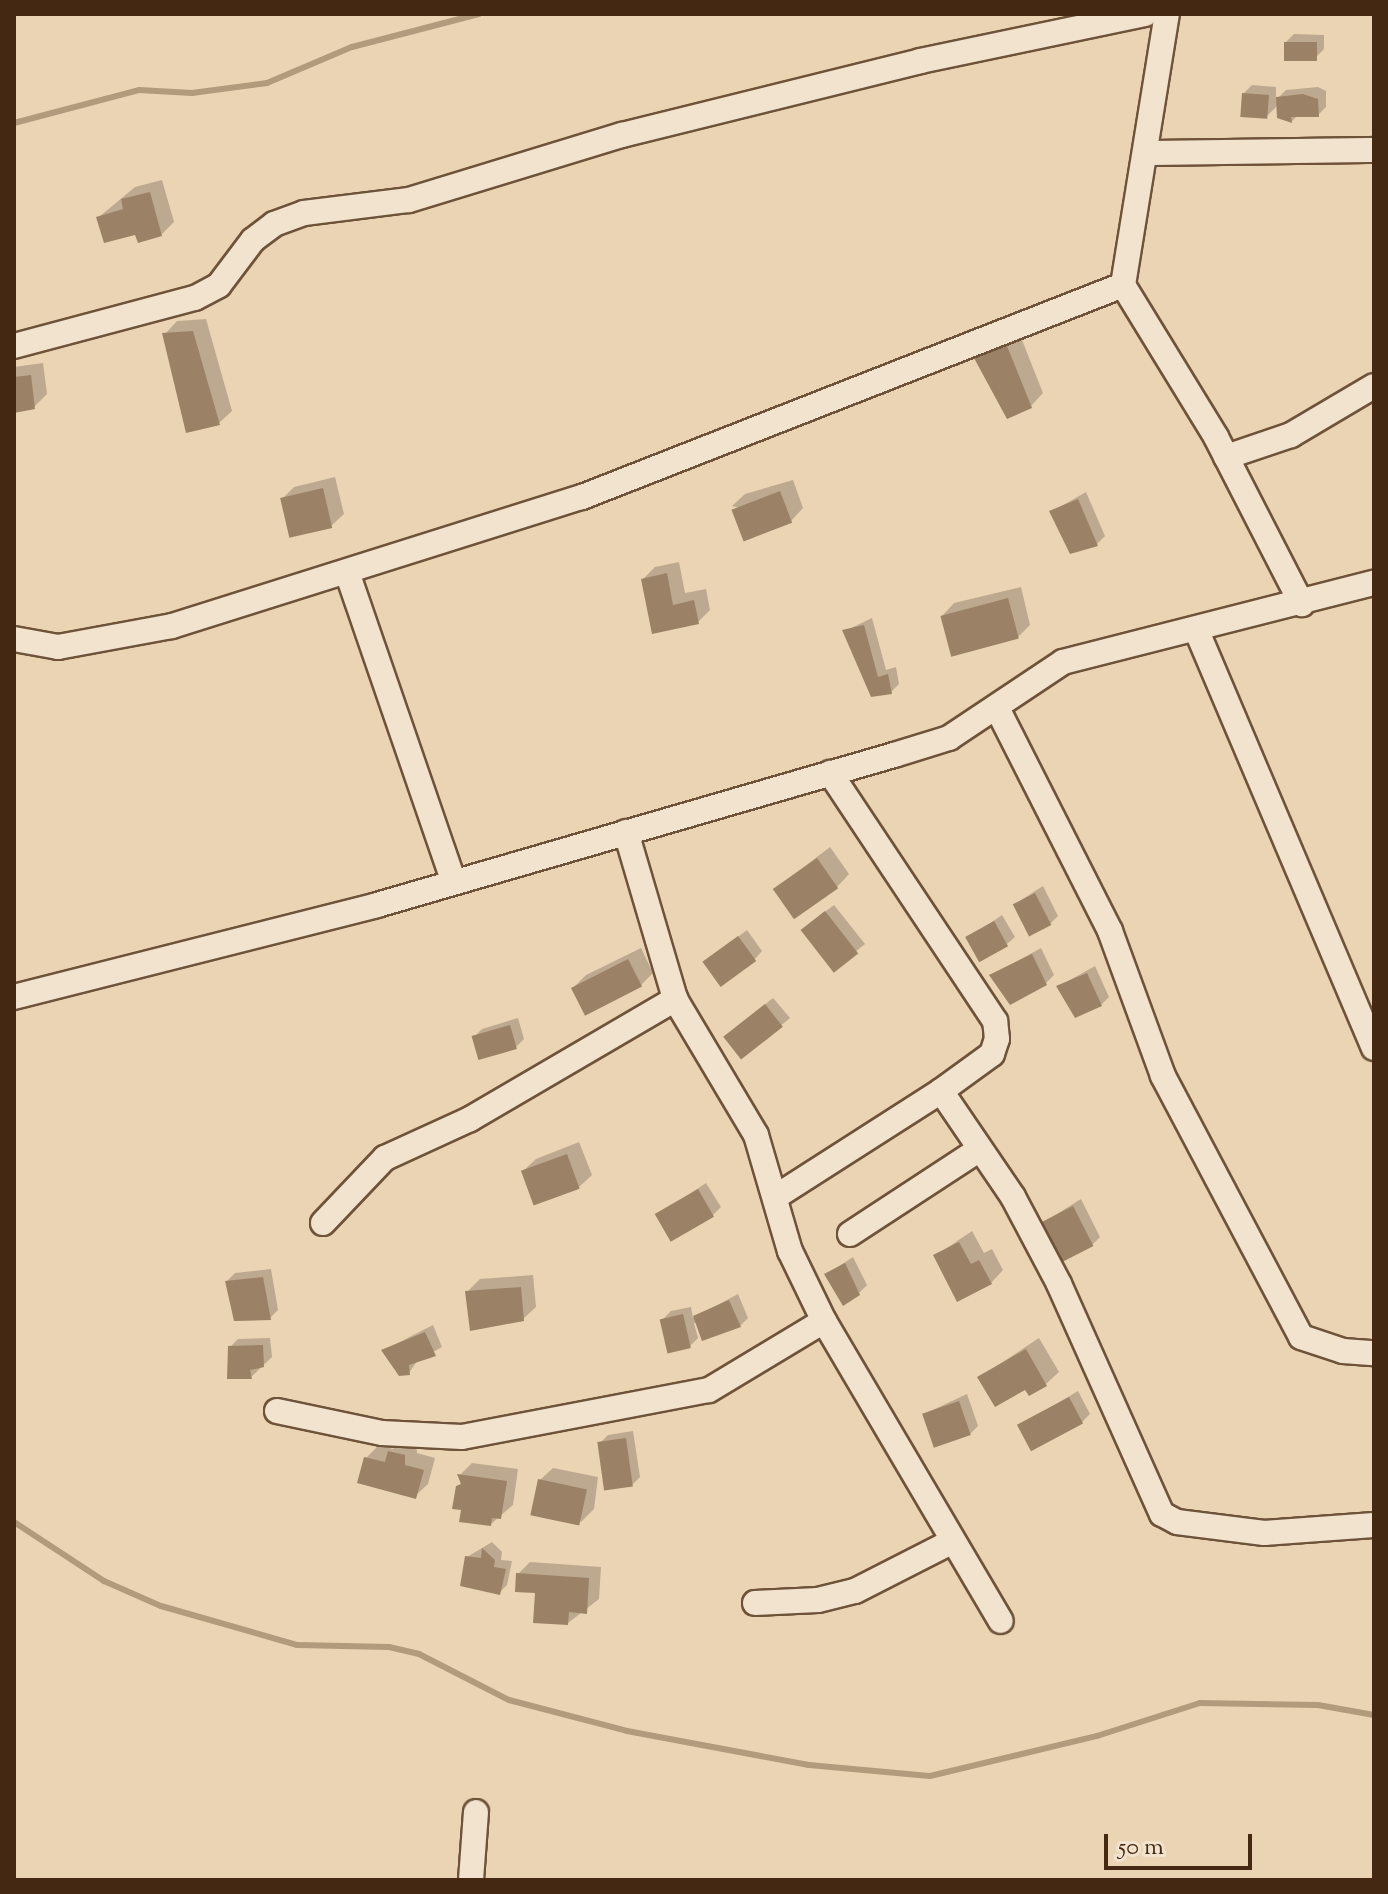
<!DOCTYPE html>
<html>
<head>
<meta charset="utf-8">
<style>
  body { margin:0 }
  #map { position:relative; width:1388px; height:1894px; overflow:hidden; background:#ebd4b3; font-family:"Sorts Mill Goudy",serif }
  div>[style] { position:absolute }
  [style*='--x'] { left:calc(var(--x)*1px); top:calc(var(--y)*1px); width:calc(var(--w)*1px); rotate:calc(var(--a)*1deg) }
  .shadow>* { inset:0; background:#0003 }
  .stream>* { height:6px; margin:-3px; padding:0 3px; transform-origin:3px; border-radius:3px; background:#b29a7c }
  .building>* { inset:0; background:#9b8166; transform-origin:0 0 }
  .roads { filter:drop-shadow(2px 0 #6e533a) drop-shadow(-2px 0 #6e533a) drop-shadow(0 2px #6e533a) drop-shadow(0 -2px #6e533a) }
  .street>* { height:24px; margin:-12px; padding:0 12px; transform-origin:12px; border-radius:12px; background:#f2e3ce }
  span { translate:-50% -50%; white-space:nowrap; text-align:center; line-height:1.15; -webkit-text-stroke:8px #f2e3ce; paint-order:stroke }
  .frame { position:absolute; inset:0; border:16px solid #442812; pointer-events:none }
  .scale { position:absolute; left:1104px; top:1834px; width:148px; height:36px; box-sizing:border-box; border:4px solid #442812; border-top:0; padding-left:10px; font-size:24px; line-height:28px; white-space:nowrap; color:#442812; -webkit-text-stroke:6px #f2e3ce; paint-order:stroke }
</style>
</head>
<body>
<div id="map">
  <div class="shadow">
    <i style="clip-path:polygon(1294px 34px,1324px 35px,1324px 49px,1316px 57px,1286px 42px)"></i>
    <i style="clip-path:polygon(1252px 85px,1276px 87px,1276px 100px,1286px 90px,1318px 87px,1326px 91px,1326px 107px,1318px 115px,1298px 115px,1292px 121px,1279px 116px,1279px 104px,1268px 115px,1244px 93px)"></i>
    <i style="clip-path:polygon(162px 180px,174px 222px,161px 235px,136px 232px,99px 217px,135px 187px)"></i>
    <i style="clip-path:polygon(206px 319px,232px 411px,219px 423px,165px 334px,177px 321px)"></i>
    <i style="clip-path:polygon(1020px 335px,1043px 393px,1031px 406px,977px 359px,989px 346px)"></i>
    <i style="clip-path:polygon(43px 363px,47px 394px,34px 407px,14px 411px,14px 367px)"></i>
    <i style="clip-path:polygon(335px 477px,344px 514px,331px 526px,282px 499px,294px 487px)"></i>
    <i style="clip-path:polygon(793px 480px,803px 508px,791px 521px,732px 506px,745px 494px)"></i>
    <i style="clip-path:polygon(1086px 492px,1105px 536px,1097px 544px,1071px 551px,1051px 512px)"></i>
    <i style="clip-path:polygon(679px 562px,685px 593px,706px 589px,710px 610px,698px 622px,654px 631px,643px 579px,655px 567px)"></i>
    <i style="clip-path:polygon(1021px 587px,1030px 625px,1018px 637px,942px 616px,954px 603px)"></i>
    <i style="clip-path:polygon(872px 618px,886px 670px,896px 667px,899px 684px,891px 692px,872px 695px,845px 631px)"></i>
    <i style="clip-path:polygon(830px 847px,849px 874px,837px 887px,775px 889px)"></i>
    <i style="clip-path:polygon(1043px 886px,1058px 916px,1050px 924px,1015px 904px)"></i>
    <i style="clip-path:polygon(834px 905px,865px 944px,833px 970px,810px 923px)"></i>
    <i style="clip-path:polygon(1002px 915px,1015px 937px,1007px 944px,969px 938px)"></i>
    <i style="clip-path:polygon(747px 930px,762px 951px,755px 959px,705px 962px)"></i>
    <i style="clip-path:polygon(641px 948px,653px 973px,641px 985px,573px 988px,586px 975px)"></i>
    <i style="clip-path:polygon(1041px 948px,1054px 975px,1046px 983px,992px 975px)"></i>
    <i style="clip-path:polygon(1095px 966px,1109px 997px,1101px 1005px,1059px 986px)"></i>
    <i style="clip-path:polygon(773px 998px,790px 1018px,743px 1057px,734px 1029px)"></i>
    <i style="clip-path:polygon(518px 1018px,524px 1039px,516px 1047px,474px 1037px,482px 1029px)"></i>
    <i style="clip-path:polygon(579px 1142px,592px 1175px,579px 1187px,523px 1171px,536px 1159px)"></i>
    <i style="clip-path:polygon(706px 1183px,721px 1207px,713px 1215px,658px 1215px)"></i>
    <i style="clip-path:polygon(1081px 1199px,1100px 1237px,1092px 1245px,1044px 1222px)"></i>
    <i style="clip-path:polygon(972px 1231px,984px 1253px,992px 1249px,1003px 1270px,991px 1283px,935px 1256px)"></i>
    <i style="clip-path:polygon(853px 1257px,867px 1285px,859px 1293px,827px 1274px)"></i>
    <i style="clip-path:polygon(271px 1269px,278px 1310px,270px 1318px,227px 1281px,235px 1273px)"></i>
    <i style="clip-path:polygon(533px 1275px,536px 1307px,523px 1319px,467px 1292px,480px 1279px)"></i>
    <i style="clip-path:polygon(738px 1294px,748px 1318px,740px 1326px,694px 1323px,698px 1338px,690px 1346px,663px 1319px,671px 1311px,691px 1307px,693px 1318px)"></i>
    <i style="clip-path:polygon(433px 1325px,442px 1347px,417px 1361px,409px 1373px,384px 1350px)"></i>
    <i style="clip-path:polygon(270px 1338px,272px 1357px,251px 1377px,230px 1347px,238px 1339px)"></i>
    <i style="clip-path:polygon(1039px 1338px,1059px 1372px,1046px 1384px,1030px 1394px,1026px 1387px,980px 1377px)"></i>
    <i style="clip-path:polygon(1078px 1391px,1090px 1414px,1082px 1422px,1020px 1426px)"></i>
    <i style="clip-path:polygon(967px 1394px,978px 1426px,970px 1434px,924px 1414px)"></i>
    <i style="clip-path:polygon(633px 1431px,640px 1477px,632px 1485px,600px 1443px,608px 1435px)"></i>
    <i style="clip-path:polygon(402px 1439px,416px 1443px,417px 1453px,435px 1458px,428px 1484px,415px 1496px,366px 1458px,379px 1445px,393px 1449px)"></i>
    <i style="clip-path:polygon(472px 1463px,518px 1469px,513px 1505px,491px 1524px,463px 1508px,460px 1475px)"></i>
    <i style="clip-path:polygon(553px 1468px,598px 1477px,594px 1509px,581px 1522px,540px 1480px)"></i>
    <i style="clip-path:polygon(492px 1542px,502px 1552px,501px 1560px,512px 1561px,507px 1585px,499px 1593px,467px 1557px)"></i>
    <i style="clip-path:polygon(530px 1562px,601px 1567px,599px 1599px,568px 1623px,518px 1574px)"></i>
  </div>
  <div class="stream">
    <i style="--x:14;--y:123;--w:129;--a:-14.8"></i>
    <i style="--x:139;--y:90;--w:53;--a:3.2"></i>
    <i style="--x:192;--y:93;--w:76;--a:-7.6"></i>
    <i style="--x:267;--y:83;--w:92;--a:-23"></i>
    <i style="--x:352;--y:47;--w:131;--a:-14.6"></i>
    <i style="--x:14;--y:1522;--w:108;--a:33.2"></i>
    <i style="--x:104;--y:1581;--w:62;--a:23.7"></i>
    <i style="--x:161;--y:1606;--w:141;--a:16"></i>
    <i style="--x:297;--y:1645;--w:92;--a:1.2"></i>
    <i style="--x:389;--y:1647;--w:31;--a:13"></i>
    <i style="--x:419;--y:1654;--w:101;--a:27.1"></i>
    <i style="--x:509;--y:1700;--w:122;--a:14.7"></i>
    <i style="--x:627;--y:1731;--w:185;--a:10.6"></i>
    <i style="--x:809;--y:1765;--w:121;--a:5.2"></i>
    <i style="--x:930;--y:1776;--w:172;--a:-13.5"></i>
    <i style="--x:1097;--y:1736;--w:108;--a:-17.8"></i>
    <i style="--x:1200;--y:1703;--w:118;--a:1"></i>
    <i style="--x:1318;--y:1705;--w:57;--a:10.1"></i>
  </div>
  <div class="building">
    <i style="left:1284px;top:42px;width:33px;height:19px"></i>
    <i style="left:1242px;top:93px;width:27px;height:24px;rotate:4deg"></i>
    <i style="clip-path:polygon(1303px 94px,1318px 99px,1319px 117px,1291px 117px,1292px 123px,1277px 118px,1276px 97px)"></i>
    <i style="clip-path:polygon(150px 192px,162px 236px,138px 243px,135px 235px,104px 243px,96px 217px,123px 209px,121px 199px)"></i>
    <i style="clip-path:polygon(193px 331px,220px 425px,186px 433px,162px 333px)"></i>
    <i style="clip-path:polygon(1007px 346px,1032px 408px,1007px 419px,974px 358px)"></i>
    <i style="clip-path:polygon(31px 375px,35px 409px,14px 413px,14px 377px)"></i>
    <i style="left:323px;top:488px;width:41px;height:44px;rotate:77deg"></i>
    <i style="left:780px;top:491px;width:34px;height:52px;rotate:69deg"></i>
    <i style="clip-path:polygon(1078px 499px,1098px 546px,1070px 554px,1049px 511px)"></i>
    <i style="clip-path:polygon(667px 573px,673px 605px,694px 600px,699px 624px,652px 634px,641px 579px)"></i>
    <i style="left:1008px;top:598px;width:42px;height:70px;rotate:75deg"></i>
    <i style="clip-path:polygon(864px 625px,878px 677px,888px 674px,892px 694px,871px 697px,842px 630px)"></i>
    <i style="left:817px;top:858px;width:37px;height:54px;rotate:55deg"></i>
    <i style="left:1035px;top:893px;width:36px;height:25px;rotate:63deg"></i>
    <i style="left:825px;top:911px;width:54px;height:31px;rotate:52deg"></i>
    <i style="left:994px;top:921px;width:29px;height:33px;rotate:61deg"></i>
    <i style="left:738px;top:936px;width:31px;height:44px;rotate:54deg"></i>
    <i style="clip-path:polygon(1032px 954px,1047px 985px,1010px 1005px,989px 975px)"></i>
    <i style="left:628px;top:959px;width:31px;height:64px;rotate:63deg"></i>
    <i style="clip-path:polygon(1087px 973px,1102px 1006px,1075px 1018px,1056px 986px)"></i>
    <i style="left:765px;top:1004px;width:29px;height:53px;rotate:52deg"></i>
    <i style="left:510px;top:1025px;width:25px;height:40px;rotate:74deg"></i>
    <i style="left:567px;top:1154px;width:37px;height:49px;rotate:70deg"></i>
    <i style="left:698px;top:1189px;width:32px;height:50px;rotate:60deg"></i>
    <i style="left:1073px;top:1206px;width:45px;height:35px;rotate:63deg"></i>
    <i style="clip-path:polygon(959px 1242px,971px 1264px,979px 1260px,992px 1284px,957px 1302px,933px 1255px)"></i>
    <i style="clip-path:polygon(845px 1263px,860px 1295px,843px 1306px,824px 1274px)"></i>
    <i style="clip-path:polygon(263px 1277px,271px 1320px,234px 1321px,225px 1281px)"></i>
    <i style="clip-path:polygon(521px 1287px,524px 1321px,470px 1331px,465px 1291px)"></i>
    <i style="clip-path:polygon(729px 1300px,741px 1327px,702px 1341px,693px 1316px)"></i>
    <i style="left:683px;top:1314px;width:35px;height:24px;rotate:77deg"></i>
    <i style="clip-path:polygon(425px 1332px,436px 1356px,409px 1365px,410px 1375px,399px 1376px,381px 1350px)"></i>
    <i style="clip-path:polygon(263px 1345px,264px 1367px,250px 1370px,252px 1379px,227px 1379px,228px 1346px)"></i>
    <i style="clip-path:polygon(1026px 1349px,1047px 1386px,1029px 1396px,1025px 1390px,995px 1407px,977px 1377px)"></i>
    <i style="left:1069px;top:1397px;width:30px;height:59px;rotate:62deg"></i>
    <i style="left:959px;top:1401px;width:36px;height:39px;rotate:71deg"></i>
    <i style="left:626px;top:1438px;width:49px;height:29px;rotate:82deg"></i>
    <i style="clip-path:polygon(388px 1451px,405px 1455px,405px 1465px,424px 1470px,416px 1499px,357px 1483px,364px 1457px,385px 1462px)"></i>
    <i style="clip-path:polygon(457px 1474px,507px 1481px,501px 1519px,492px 1518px,491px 1526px,459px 1522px,461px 1510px,452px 1509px,456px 1486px,461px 1484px)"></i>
    <i style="left:538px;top:1479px;width:50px;height:37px;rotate:12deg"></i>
    <i style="clip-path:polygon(482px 1548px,495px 1560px,494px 1567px,506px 1569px,500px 1595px,460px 1586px,465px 1556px,481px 1558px)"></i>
    <i style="clip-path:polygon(516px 1573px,589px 1578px,587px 1614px,569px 1612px,568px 1625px,533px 1623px,535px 1593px,515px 1592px)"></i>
  </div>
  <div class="roads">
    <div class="street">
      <i style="--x:1146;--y:153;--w:228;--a:-0.8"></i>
      <i style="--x:1123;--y:285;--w:178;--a:58.5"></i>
      <i style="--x:1216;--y:437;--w:188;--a:62.8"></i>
      <i style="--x:14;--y:346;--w:187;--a:-14.9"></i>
      <i style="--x:195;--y:298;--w:27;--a:-28"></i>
      <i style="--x:219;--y:285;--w:56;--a:-52.9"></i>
      <i style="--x:253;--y:240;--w:26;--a:-37"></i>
      <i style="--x:274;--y:224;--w:32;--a:-20"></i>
      <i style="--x:304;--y:213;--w:106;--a:-7.1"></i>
      <i style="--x:409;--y:200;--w:223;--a:-17"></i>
      <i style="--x:622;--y:135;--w:307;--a:-13.9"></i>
      <i style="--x:920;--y:61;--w:230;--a:-11.8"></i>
      <i style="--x:1226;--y:457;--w:69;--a:-18.7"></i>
      <i style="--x:1291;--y:435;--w:96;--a:-30.6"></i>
      <i style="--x:347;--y:572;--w:326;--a:71"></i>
      <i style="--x:1196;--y:629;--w:455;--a:67"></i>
      <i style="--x:14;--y:639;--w:45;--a:10.3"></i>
      <i style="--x:58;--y:647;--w:116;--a:-10.4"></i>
      <i style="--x:172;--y:626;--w:430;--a:-17.5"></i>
      <i style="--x:582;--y:497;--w:581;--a:-21.4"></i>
      <i style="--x:1123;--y:285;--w:275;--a:-80.8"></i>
      <i style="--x:997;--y:708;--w:250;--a:63.1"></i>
      <i style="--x:1110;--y:931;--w:154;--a:69.9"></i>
      <i style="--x:1163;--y:1076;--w:295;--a:62.1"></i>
      <i style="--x:1301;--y:1337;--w:44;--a:18.4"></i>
      <i style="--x:1343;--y:1351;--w:31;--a:4"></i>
      <i style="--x:626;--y:832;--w:174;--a:73.6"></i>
      <i style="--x:675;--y:999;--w:158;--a:59.2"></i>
      <i style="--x:756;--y:1135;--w:121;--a:73.7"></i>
      <i style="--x:790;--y:1251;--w:78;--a:64.1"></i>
      <i style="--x:824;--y:1321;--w:348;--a:59.5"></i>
      <i style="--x:14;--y:997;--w:374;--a:-14.2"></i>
      <i style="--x:377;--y:905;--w:538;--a:-16.18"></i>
      <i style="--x:894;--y:755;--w:58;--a:-17.2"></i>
      <i style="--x:949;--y:738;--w:137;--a:-33.7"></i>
      <i style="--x:1063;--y:662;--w:321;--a:-14.3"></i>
      <i style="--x:941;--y:1091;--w:128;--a:55.8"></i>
      <i style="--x:1013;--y:1197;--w:98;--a:62.1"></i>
      <i style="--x:1059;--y:1284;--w:252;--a:65.9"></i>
      <i style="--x:1162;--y:1514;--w:17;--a:28"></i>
      <i style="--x:1177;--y:1522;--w:88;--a:7.2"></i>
      <i style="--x:1264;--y:1533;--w:110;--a:-4.2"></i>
      <i style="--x:777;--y:1196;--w:195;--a:-32.6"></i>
      <i style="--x:941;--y:1091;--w:63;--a:-36"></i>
      <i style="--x:992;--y:1054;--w:16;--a:-72"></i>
      <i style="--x:997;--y:1039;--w:18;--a:-96"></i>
      <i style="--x:995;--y:1021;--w:298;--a:-123.6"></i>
      <i style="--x:323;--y:1223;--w:90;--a:-46.4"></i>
      <i style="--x:385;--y:1158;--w:94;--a:-24.6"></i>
      <i style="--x:470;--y:1119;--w:238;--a:-30.3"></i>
      <i style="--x:850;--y:1234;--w:155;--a:-33.2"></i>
      <i style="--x:277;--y:1411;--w:107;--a:11.8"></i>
      <i style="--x:382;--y:1433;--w:80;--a:2.9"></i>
      <i style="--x:462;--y:1437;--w:251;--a:-10.8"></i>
      <i style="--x:709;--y:1390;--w:134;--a:-31"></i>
      <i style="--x:755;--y:1603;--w:63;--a:-2.7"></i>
      <i style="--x:818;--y:1600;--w:38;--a:-14"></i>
      <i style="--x:855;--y:1591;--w:110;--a:-27"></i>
      <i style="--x:471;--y:1880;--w:68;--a:-85.8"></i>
    </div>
  </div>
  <div class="frame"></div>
  <div class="scale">50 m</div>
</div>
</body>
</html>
